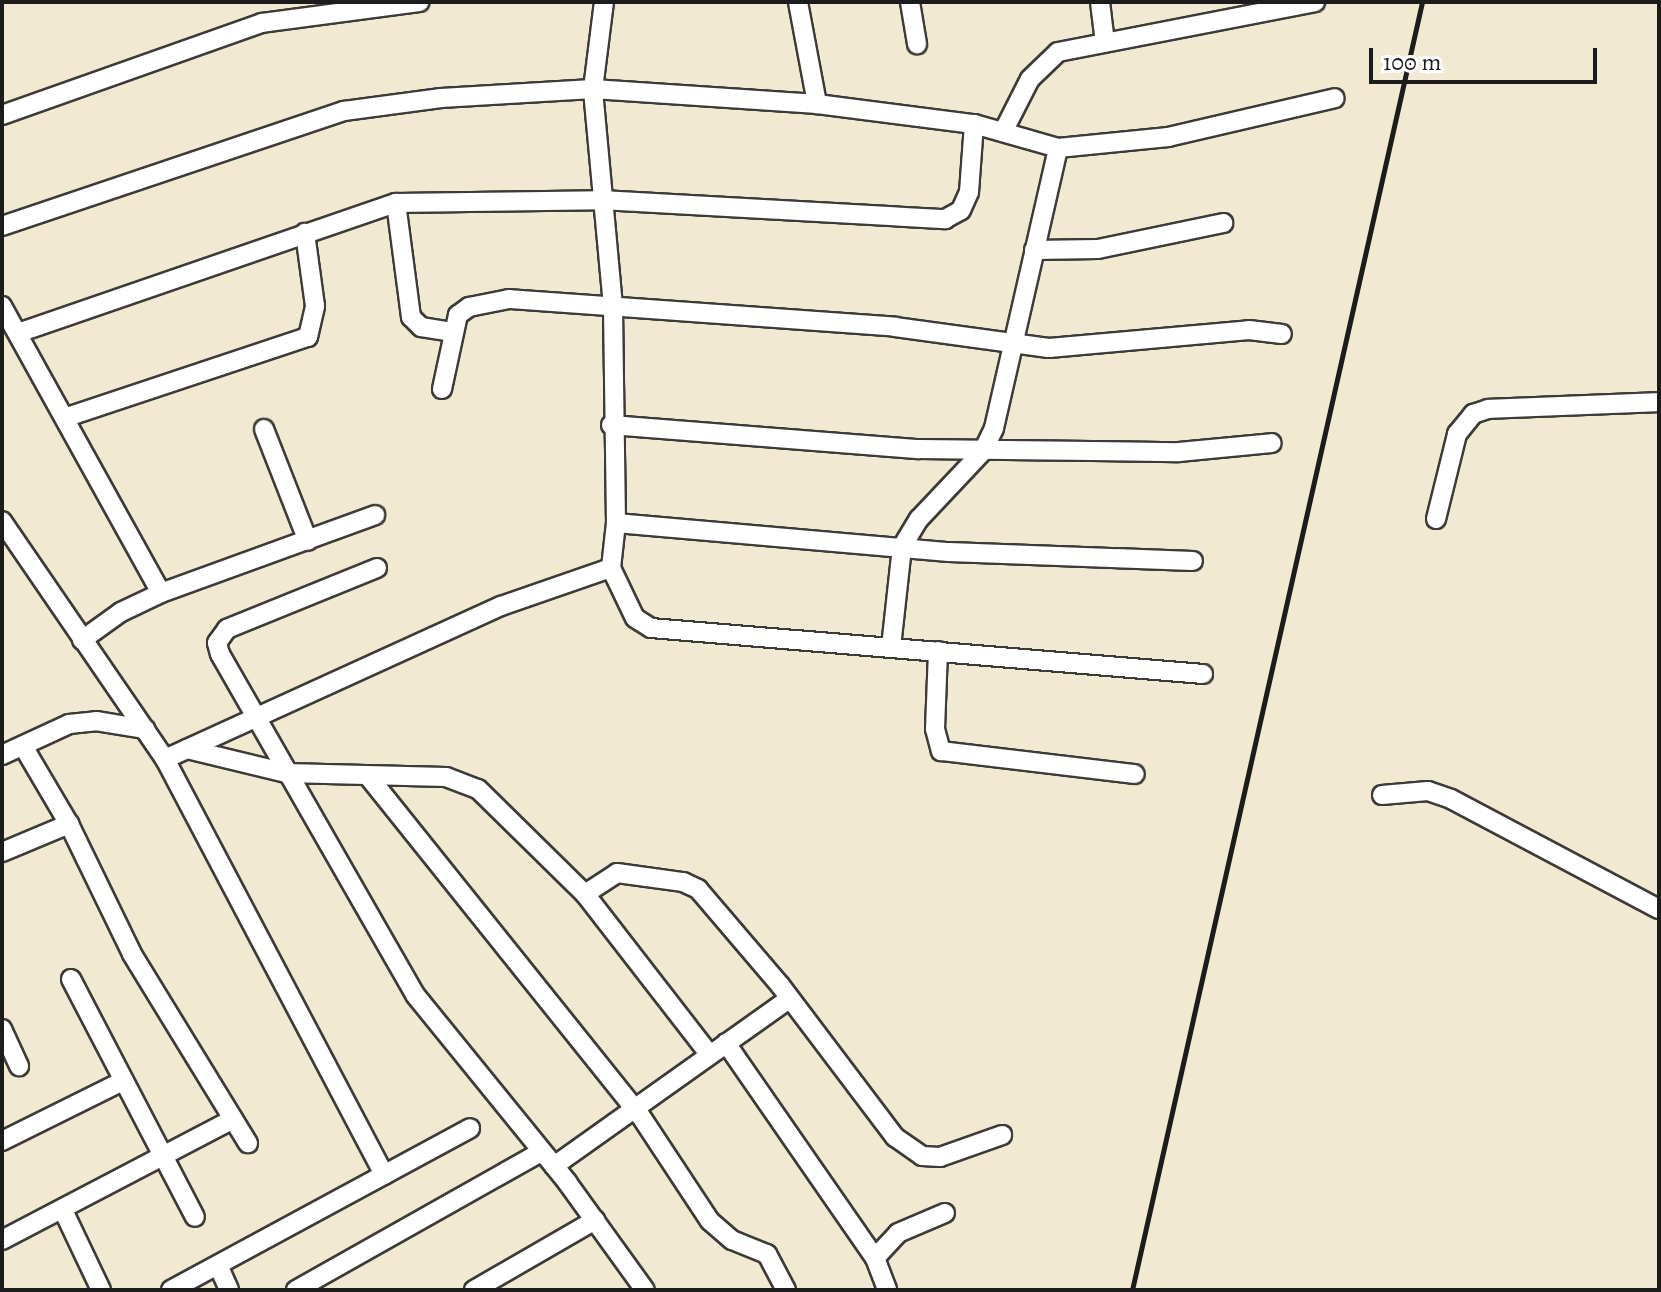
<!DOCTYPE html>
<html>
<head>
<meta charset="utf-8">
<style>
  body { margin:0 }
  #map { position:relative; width:1661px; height:1292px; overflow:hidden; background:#f2e9d2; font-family:Alegreya,serif }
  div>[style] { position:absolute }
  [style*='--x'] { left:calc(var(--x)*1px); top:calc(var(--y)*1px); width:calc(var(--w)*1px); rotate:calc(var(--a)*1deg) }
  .roads { filter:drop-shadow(2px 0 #3c3b37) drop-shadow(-2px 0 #3c3b37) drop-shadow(0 2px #3c3b37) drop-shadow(0 -2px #3c3b37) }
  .street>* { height:18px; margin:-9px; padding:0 9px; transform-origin:9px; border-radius:9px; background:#fff }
  .rail>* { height:5px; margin:-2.5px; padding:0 2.5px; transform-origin:2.5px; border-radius:2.5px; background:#1c1c1c }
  span { translate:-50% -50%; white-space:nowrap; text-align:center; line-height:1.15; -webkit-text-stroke:6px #fff; paint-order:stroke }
  .frame { position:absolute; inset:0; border:4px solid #1c1c1c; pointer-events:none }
  .scale { position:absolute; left:1369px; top:48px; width:228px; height:36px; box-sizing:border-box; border:4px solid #1c1c1c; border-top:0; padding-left:10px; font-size:24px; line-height:28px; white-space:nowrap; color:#1c1c1c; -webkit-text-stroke:6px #fff; paint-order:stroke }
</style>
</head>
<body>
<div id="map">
  <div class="roads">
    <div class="street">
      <i style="--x:798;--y:2;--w:104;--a:79.4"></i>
      <i style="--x:910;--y:2;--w:43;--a:80.5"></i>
      <i style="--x:1100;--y:2;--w:38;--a:83"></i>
      <i style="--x:2;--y:115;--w:276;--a:-19.5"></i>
      <i style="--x:262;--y:23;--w:159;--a:-7.6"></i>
      <i style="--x:1003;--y:132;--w:59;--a:-63"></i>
      <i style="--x:1030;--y:79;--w:39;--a:-44"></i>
      <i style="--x:1058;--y:52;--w:262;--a:-11"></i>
      <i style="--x:396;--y:203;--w:115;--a:82.5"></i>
      <i style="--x:411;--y:317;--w:14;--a:45"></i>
      <i style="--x:421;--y:327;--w:31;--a:9"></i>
      <i style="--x:2;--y:226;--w:361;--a:-18.6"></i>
      <i style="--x:344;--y:111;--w:98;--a:-7.6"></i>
      <i style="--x:441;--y:98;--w:152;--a:-3.4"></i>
      <i style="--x:593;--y:89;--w:225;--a:3.8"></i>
      <i style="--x:817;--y:104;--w:158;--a:7.3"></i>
      <i style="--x:974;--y:124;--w:87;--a:15.9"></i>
      <i style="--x:1058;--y:148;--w:111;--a:-5.7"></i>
      <i style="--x:1168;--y:137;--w:171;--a:-13.1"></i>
      <i style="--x:1034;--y:250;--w:64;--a:-0.9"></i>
      <i style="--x:1098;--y:249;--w:128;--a:-11.7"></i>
      <i style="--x:2;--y:306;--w:328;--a:61"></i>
      <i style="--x:18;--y:333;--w:400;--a:-19"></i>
      <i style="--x:396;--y:203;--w:205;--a:-0.8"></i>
      <i style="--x:601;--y:200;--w:345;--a:3.2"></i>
      <i style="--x:945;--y:219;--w:18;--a:-29"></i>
      <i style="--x:961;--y:210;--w:20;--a:-66"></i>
      <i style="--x:969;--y:192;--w:68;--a:-85.8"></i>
      <i style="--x:442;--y:389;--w:76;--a:-77.8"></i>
      <i style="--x:458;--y:315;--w:14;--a:-36"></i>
      <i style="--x:469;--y:307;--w:41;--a:-11.3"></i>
      <i style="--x:509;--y:299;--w:387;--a:4.1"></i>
      <i style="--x:895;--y:327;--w:155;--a:7.8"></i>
      <i style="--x:1049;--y:348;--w:201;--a:-5.1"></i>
      <i style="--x:1249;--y:330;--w:33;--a:7"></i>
      <i style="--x:67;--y:417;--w:254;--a:-18.4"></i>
      <i style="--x:308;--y:337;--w:32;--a:-77"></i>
      <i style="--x:315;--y:306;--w:74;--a:-97.8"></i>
      <i style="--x:611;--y:425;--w:309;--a:4.5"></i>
      <i style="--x:919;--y:449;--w:260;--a:0.7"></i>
      <i style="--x:1179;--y:452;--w:93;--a:-5.5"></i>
      <i style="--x:264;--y:429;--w:120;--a:68.6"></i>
      <i style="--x:1436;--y:519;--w:88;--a:-76.1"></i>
      <i style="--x:1457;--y:434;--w:26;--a:-51"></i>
      <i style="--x:1473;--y:414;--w:16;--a:-18"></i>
      <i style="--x:1488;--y:409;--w:171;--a:-2.3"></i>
      <i style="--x:2;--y:521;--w:288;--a:55.6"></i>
      <i style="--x:165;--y:759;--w:470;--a:62.2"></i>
      <i style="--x:616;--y:523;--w:334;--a:5"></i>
      <i style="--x:949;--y:552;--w:244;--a:2.1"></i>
      <i style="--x:377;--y:568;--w:162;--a:157.9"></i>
      <i style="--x:227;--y:629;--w:17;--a:126"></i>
      <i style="--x:217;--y:643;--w:11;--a:75"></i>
      <i style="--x:220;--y:654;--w:394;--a:60.2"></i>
      <i style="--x:416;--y:996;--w:240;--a:50.9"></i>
      <i style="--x:567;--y:1182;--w:133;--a:54.2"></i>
      <i style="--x:611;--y:568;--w:55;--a:64.4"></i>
      <i style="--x:635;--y:618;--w:19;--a:32"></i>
      <i style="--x:651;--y:628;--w:554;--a:4.76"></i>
      <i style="--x:82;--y:640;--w:48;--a:-35.7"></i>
      <i style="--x:121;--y:612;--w:44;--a:-25.4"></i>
      <i style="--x:161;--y:593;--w:228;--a:-20"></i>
      <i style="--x:891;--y:647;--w:101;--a:-83.7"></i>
      <i style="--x:902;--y:547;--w:33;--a:-59"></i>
      <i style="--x:919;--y:519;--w:93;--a:-46.7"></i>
      <i style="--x:983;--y:451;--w:25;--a:-64"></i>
      <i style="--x:994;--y:428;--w:287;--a:-77.1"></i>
      <i style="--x:938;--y:651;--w:78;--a:92.2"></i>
      <i style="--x:935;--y:729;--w:23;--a:75"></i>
      <i style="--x:941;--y:751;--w:195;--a:6.8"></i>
      <i style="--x:23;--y:746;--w:91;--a:59.5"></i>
      <i style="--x:69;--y:824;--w:144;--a:64.1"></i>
      <i style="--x:132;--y:954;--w:222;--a:58.5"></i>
      <i style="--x:187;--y:749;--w:102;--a:13.6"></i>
      <i style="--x:286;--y:773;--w:160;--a:1.4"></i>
      <i style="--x:446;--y:777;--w:34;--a:21"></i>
      <i style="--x:478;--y:789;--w:150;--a:44.5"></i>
      <i style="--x:585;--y:894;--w:202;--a:52.2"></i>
      <i style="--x:2;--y:755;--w:74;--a:-24.8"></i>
      <i style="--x:69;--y:724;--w:27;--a:-6"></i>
      <i style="--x:96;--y:721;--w:50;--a:9.3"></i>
      <i style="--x:165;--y:759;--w:369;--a:-24.5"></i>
      <i style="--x:501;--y:606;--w:116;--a:-19.1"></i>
      <i style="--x:611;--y:568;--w:45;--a:-83.7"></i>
      <i style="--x:616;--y:523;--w:217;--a:-90.8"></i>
      <i style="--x:613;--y:306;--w:218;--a:-95.3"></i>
      <i style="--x:593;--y:89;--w:88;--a:-82.8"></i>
      <i style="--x:368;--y:776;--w:435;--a:51.3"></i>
      <i style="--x:640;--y:1115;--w:127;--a:56.6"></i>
      <i style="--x:710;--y:1221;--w:29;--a:41"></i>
      <i style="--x:732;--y:1240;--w:38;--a:22"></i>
      <i style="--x:767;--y:1254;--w:41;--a:62.2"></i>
      <i style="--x:1382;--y:795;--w:46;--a:-5"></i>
      <i style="--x:1428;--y:791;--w:24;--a:19"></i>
      <i style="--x:1451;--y:799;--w:235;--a:27.9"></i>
      <i style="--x:2;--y:852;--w:73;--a:-22.7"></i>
      <i style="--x:585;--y:894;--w:38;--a:-33"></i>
      <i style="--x:617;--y:873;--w:67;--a:7.8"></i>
      <i style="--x:683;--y:882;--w:17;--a:25"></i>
      <i style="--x:698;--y:889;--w:126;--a:49.5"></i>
      <i style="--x:780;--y:985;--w:191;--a:52.9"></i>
      <i style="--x:895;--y:1137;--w:33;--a:35"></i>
      <i style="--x:922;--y:1156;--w:18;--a:3"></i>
      <i style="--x:940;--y:1157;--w:66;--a:-19.5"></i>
      <i style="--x:71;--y:979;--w:268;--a:62.5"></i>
      <i style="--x:2;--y:1029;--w:41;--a:65.3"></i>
      <i style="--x:726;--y:1043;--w:262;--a:55.3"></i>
      <i style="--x:875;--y:1258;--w:34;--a:69"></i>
      <i style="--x:2;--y:1141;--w:135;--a:-26.4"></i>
      <i style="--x:554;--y:1166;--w:288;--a:-35.4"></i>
      <i style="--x:63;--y:1210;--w:89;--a:64.6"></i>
      <i style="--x:2;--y:1240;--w:261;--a:-27.6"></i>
      <i style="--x:875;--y:1258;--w:34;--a:-47"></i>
      <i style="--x:898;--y:1233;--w:51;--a:-23.1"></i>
      <i style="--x:218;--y:1265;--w:27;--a:66"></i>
      <i style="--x:171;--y:1290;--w:340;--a:-28.4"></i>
      <i style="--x:296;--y:1290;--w:281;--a:-29.4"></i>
      <i style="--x:474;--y:1290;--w:140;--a:-30"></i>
    </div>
  </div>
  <div class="rail">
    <i style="--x:1132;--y:1290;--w:1320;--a:-77.31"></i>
  </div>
  <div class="frame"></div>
  <div class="scale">100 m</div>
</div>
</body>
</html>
